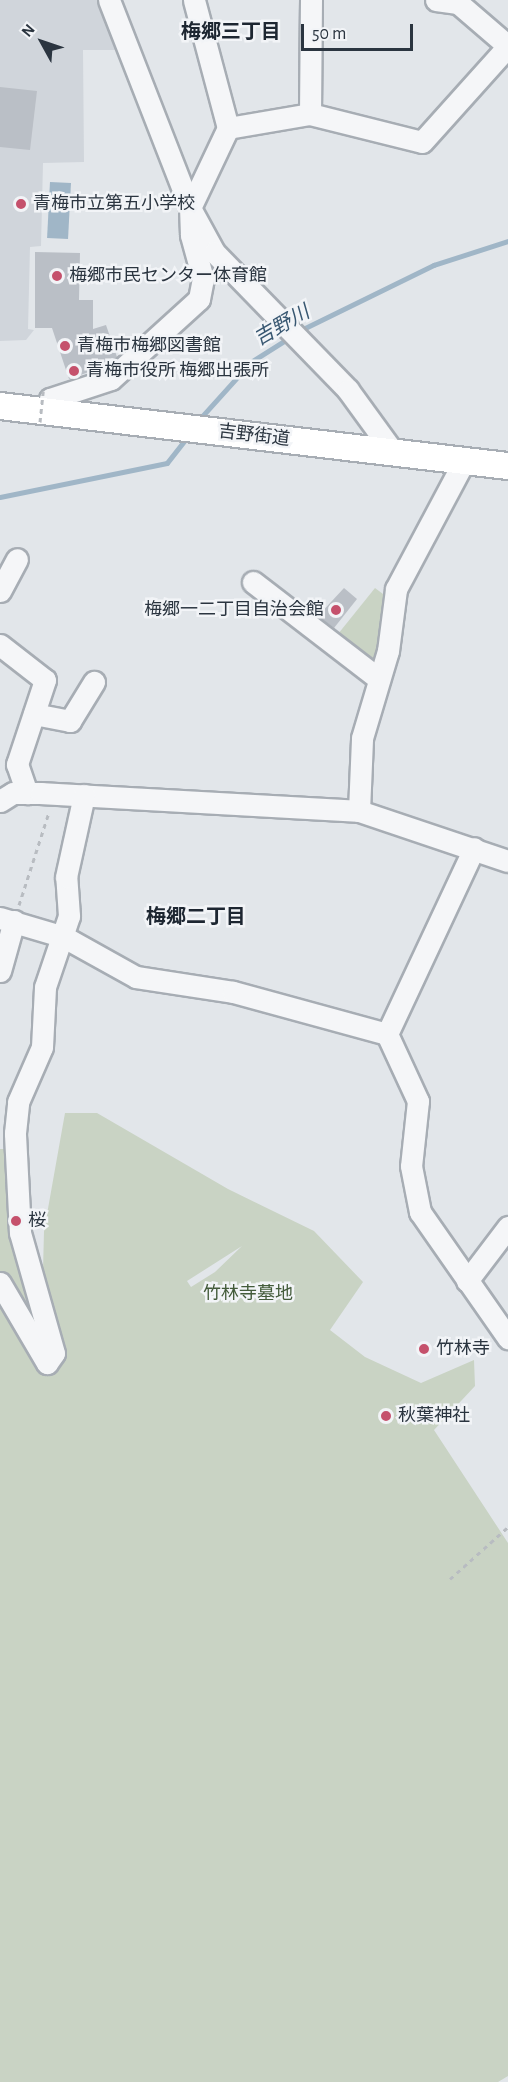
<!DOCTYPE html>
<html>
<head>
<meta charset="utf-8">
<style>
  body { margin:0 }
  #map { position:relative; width:508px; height:2082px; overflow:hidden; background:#e2e6ea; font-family:"Alegreya Sans","Noto Sans JP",sans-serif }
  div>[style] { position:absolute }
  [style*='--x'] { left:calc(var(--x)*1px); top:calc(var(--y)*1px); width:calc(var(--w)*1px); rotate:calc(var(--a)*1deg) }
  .built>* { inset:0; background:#d0d5db }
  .green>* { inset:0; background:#c9d3c4 }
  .water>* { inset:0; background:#a0b6c7; transform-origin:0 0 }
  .stream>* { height:4.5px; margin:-2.25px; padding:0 2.25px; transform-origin:2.25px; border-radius:2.25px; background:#a0b6c7 }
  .building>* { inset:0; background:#babfc6 }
  .path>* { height:3px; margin-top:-1.5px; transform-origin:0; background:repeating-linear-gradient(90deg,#b8bcc1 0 4.5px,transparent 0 9px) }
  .roads { filter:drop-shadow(2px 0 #a7adb4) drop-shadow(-2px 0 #a7adb4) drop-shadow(0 2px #a7adb4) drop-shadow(0 -2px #a7adb4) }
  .minor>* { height:21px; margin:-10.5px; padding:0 10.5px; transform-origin:10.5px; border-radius:10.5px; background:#f5f6f8 }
  .major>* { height:26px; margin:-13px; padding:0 13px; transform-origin:13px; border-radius:13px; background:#fff }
  .path-bridge>* { height:3px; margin-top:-1.5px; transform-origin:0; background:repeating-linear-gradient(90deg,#b8bcc1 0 4.5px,transparent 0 9px) }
  .dots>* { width:16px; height:16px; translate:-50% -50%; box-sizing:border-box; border:3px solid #f2f4f7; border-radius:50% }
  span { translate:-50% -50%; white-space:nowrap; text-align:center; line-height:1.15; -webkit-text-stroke:5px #f2f4f7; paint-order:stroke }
  .poi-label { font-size:18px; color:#2b3540 }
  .left { translate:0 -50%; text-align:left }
  .right { translate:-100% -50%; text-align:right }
  .street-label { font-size:18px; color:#2b3540 }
  .park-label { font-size:18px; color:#435b3a }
  .neighbourhood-label { font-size:20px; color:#1d2631; font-weight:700 }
  .water-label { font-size:20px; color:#385771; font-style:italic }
  .north { position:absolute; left:12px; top:12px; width:60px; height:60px; -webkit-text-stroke:4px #f2f4f7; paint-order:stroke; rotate:310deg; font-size:16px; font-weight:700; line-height:24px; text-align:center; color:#2b3540 }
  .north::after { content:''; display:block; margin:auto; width:21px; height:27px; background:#2b3540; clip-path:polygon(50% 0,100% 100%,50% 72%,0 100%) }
  .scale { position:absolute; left:301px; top:24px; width:112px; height:27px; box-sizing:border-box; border:3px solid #2b3540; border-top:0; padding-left:8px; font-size:18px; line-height:21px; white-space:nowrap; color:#2b3540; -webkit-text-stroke:4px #f2f4f7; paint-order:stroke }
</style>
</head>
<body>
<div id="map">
  <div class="built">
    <i style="clip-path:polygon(0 0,99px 0,116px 50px,83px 50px,84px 162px,43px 163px,41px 246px,30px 247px,28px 329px,34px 330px,26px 340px,0 341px)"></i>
  </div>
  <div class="green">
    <i style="clip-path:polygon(375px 588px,387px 597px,378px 667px,334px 639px)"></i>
    <i style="clip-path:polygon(evenodd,65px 1113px,97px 1113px,228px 1189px,314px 1231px,363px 1282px,330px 1330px,365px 1357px,421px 1383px,474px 1360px,475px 1386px,434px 1430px,508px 1543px,508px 2076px,498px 2082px,0 2082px,0 1149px,8px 1149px,42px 1310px,44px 1231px,65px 1113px,242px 1246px,215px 1272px,191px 1287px,187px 1281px,242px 1246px)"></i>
  </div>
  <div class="water">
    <i style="left:50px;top:182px;width:21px;height:56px;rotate:3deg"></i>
  </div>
  <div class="stream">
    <i style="--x:299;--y:331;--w:150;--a:-26.1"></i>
    <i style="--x:434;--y:265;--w:78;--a:-18"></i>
    <i style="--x:197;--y:422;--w:81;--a:-48"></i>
    <i style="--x:251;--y:362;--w:45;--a:-32.3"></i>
    <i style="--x:0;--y:497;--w:170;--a:-11.5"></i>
    <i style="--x:167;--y:463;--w:34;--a:-52"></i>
  </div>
  <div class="building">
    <i style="clip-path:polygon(0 87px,37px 91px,30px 150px,0 147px)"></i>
    <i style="clip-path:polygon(35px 252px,80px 253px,79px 300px,93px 300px,93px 329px,106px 325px,117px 357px,106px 366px,69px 379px,52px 328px,35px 328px)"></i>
    <i style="clip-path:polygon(344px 588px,357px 599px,334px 628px,318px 616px)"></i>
  </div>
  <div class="path">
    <i style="--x:19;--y:905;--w:98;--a:-72.1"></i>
    <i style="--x:450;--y:1579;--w:78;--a:-41.9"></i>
  </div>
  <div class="roads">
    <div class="minor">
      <i style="--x:109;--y:0;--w:223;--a:68.7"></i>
      <i style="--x:190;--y:208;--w:50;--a:61.4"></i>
      <i style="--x:214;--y:252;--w:192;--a:45.8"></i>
      <i style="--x:348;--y:390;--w:77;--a:54"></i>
      <i style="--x:436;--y:0;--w:22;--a:8"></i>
      <i style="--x:458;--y:3;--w:66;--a:40.7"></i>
      <i style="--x:310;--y:114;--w:114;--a:-89.5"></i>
      <i style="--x:228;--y:128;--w:83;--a:-9.7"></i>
      <i style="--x:310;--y:114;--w:115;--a:14"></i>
      <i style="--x:422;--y:142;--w:129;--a:-48.1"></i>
      <i style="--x:49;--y:411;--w:12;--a:-85"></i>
      <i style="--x:50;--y:399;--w:64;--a:-18.2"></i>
      <i style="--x:111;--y:379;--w:119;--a:-42.3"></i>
      <i style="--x:199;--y:299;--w:20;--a:-79"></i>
      <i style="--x:203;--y:279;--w:46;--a:-105.3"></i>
      <i style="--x:191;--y:235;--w:27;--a:-92"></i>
      <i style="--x:190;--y:208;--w:89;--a:-64.6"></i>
      <i style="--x:228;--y:128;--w:132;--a:-104.9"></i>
      <i style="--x:253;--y:582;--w:159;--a:37.6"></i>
      <i style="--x:0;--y:591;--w:36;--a:-62"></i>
      <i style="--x:0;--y:645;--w:57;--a:37.9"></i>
      <i style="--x:45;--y:680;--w:89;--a:108.4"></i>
      <i style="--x:17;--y:764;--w:31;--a:71"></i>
      <i style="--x:34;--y:714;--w:37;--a:11"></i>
      <i style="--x:70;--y:721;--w:46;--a:-58.4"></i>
      <i style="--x:0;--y:801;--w:15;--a:-32"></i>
      <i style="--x:13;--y:793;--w:28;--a:0"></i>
      <i style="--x:41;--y:793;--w:319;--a:3.2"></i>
      <i style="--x:359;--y:811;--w:157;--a:18.6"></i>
      <i style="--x:359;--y:811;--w:73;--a:-87.6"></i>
      <i style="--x:362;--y:738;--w:91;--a:-73.4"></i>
      <i style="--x:388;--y:651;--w:63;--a:-82.6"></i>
      <i style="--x:396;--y:589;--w:145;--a:-62"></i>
      <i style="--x:0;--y:918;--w:67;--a:16.5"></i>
      <i style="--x:64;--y:937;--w:82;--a:29.1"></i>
      <i style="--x:136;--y:977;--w:98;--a:8.8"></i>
      <i style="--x:233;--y:992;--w:160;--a:15.3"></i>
      <i style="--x:387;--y:1034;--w:205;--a:-64.9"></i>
      <i style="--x:0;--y:971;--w:52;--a:-74.4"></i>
      <i style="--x:387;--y:1034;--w:74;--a:65.2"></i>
      <i style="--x:418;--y:1101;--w:65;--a:96.1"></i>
      <i style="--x:411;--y:1166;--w:47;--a:78.9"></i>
      <i style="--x:420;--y:1212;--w:154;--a:55.1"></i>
      <i style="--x:467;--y:1281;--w:68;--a:-52.8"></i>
      <i style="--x:0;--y:1283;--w:93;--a:59.6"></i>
      <i style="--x:47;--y:1363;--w:12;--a:-55"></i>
      <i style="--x:54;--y:1353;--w:125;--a:-105.8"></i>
      <i style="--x:20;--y:1233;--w:100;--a:-92.9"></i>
      <i style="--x:15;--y:1133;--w:31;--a:-84"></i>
      <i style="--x:18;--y:1102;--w:60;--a:-66.4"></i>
      <i style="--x:42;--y:1047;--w:60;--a:-87.1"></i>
      <i style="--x:45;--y:987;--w:75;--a:-71.3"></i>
      <i style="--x:69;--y:916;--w:39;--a:-94"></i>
      <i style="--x:66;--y:877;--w:84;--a:-77.6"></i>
    </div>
    <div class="major">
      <i style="--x:0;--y:406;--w:512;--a:6.74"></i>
    </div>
  </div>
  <div class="path-bridge">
    <i style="--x:40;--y:422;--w:31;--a:-84"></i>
  </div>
  <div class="dots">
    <i style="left:21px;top:204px;background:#c5516c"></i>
    <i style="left:57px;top:276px;background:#c5516c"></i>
    <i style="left:65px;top:346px;background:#c5516c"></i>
    <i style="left:74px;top:371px;background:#c5516c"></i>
    <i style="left:336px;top:610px;background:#c5516c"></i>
    <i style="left:16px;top:1221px;background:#c5516c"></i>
    <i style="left:424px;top:1349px;background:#c5516c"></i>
    <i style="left:386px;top:1416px;background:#c5516c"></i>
  </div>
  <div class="poi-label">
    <span class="left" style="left:33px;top:204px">青梅市立第五小学校</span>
    <span class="left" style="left:69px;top:276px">梅郷市民センター体育館</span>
    <span class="left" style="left:77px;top:346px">青梅市梅郷図書館</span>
    <span class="left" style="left:86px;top:371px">青梅市役所 梅郷出張所</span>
    <span class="right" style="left:324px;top:610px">梅郷一二丁目自治会館</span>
    <span class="left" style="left:28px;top:1221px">桜</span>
    <span class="left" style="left:436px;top:1349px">竹林寺</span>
    <span class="left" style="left:398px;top:1416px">秋葉神社</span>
  </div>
  <div class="street-label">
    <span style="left:254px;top:436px;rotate:7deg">吉野街道</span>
  </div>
  <div class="park-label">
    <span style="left:248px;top:1294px">竹林寺墓地</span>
  </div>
  <div class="neighbourhood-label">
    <span style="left:231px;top:32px">梅郷三丁目</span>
    <span style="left:196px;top:917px">梅郷二丁目</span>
  </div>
  <div class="water-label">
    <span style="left:282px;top:326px;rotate:-30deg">吉野川</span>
  </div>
  <div class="north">N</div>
  <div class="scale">50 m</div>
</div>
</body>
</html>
